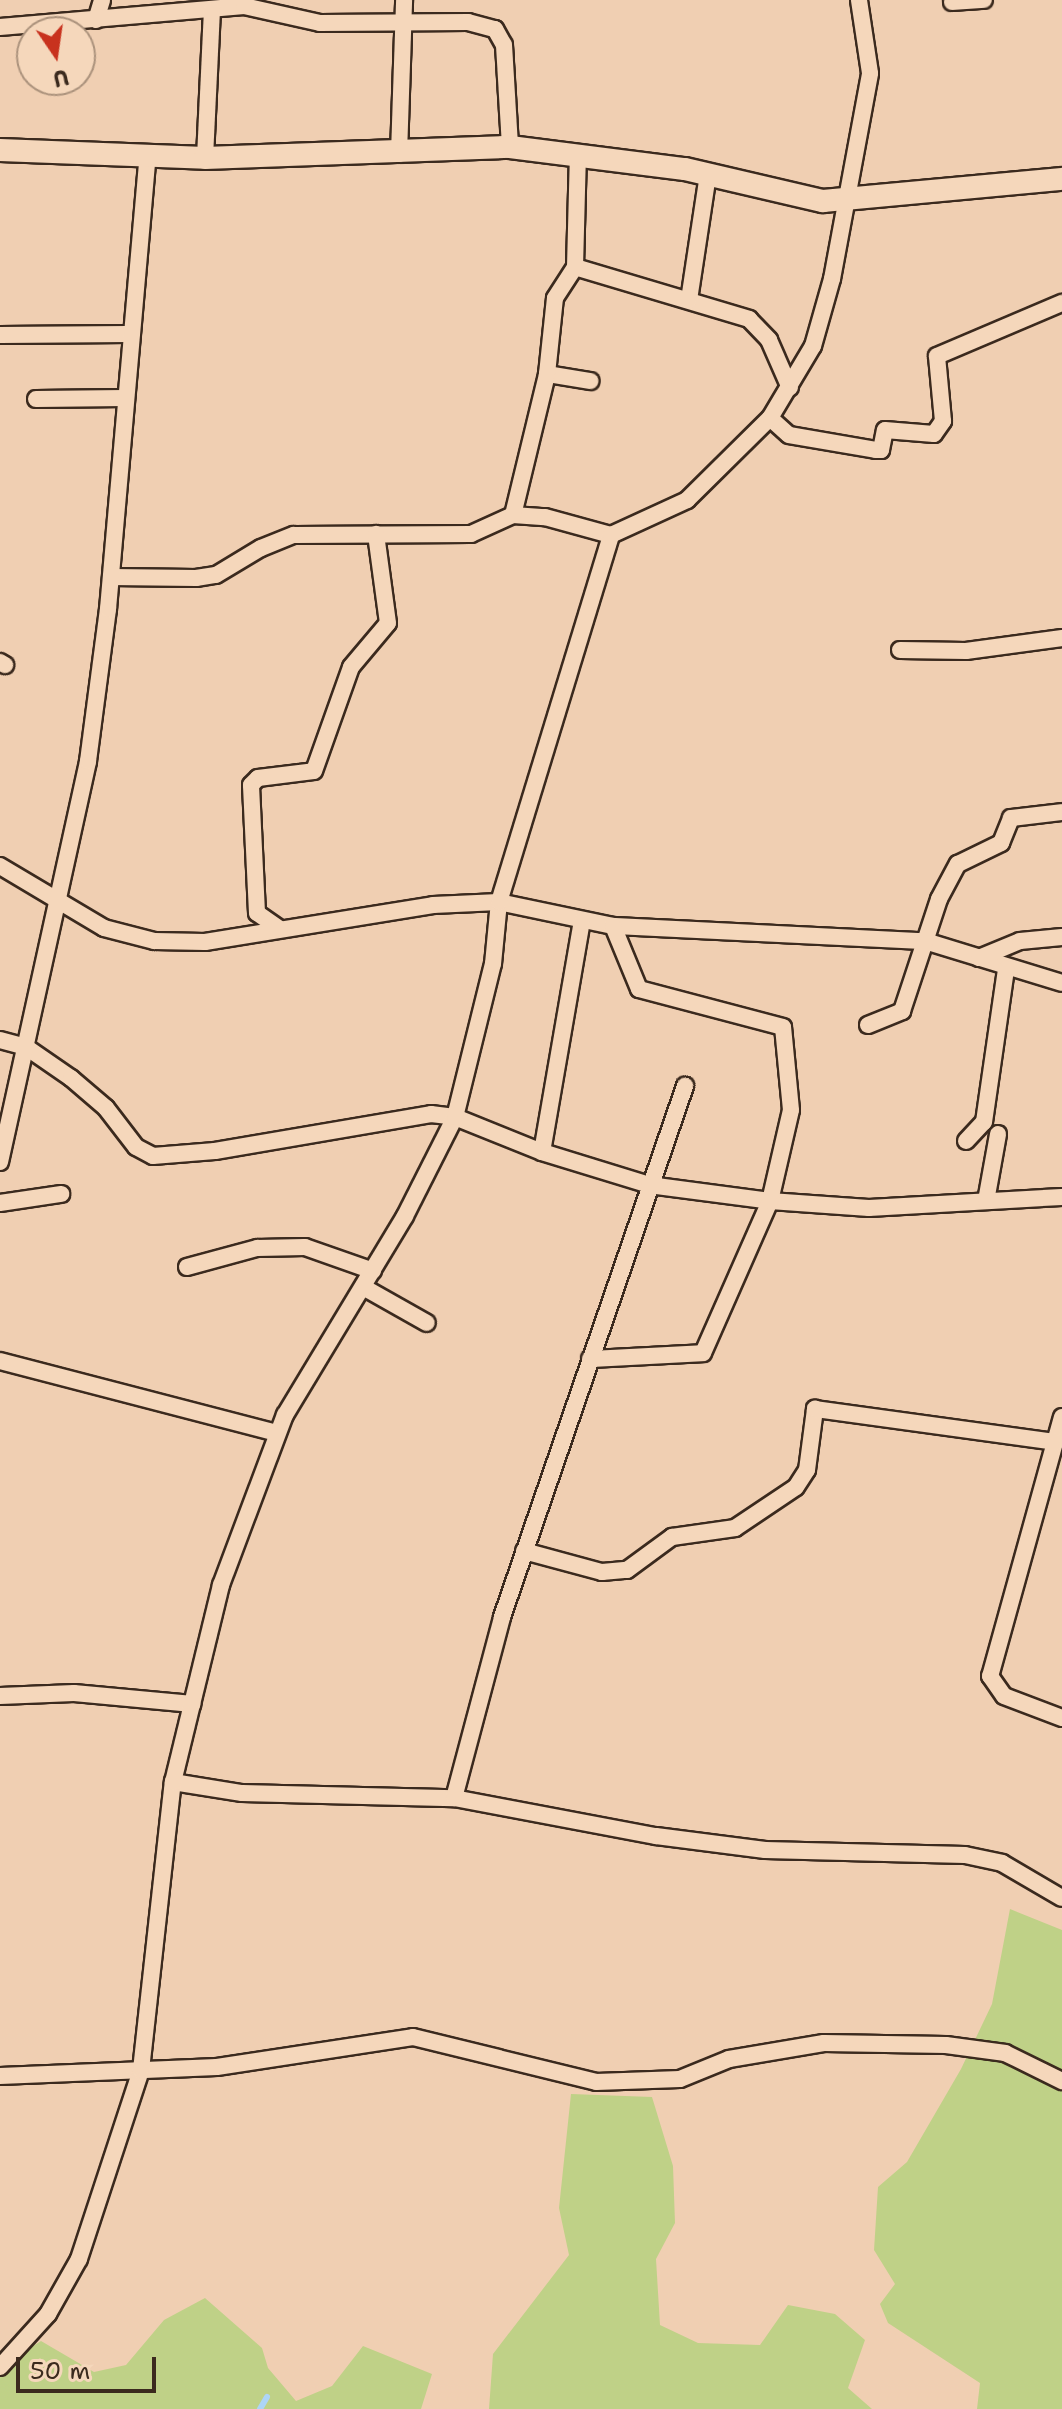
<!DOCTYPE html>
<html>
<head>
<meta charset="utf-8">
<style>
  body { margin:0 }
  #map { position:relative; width:1062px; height:2409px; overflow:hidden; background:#f0cfb2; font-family:"Shantell Sans",sans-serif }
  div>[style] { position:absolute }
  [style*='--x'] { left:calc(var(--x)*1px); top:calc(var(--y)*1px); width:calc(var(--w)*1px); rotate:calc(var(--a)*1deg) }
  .green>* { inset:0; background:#bfd187 }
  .stream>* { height:6px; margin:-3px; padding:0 3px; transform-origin:3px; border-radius:3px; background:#add5f7 }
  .roads { filter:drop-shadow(2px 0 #3b2a1e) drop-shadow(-2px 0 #3b2a1e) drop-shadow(0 2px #3b2a1e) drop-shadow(0 -2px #3b2a1e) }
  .street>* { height:16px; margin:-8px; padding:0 8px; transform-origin:8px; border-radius:8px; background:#f5d7bb }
  .secondary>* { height:22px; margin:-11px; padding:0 11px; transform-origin:11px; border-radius:11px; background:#f5d7bb }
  span { translate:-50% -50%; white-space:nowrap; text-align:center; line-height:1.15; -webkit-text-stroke:6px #f5d7bb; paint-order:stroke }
  .north { position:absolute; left:16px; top:16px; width:80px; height:80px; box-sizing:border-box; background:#f5d7bb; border:2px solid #ab927c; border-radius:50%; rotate:167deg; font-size:22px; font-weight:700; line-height:32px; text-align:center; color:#3b2a1e }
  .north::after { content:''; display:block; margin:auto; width:28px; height:36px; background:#c8321e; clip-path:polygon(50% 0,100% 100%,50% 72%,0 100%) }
  .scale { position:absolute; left:16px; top:2357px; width:140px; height:36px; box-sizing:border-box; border:4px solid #3b2a1e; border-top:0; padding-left:10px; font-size:24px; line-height:28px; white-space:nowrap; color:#3b2a1e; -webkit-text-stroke:6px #f5d7bb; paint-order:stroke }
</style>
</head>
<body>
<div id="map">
  <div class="green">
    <i style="clip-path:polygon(1010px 1909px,1062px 1930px,1062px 2409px,977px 2409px,980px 2383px,888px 2323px,880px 2304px,895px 2284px,874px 2250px,878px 2187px,907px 2162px,961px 2069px,992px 2004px)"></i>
    <i style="clip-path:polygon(571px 2094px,652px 2097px,673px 2166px,675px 2223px,656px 2259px,660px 2325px,698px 2343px,760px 2345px,788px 2305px,835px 2314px,865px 2340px,848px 2388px,872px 2409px,489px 2409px,493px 2354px,569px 2255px,559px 2208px)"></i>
    <i style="clip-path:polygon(205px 2298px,262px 2348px,268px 2368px,296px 2401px,332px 2386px,363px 2346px,432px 2374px,421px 2409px,0 2409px,0 2367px,41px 2341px,94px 2372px,126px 2365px,164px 2320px)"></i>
  </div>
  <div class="stream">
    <i style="--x:260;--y:2409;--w:14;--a:-60"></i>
  </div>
  <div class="roads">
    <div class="street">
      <i style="--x:952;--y:2;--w:32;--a:-4"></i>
      <i style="--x:96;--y:20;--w:21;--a:-73"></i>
      <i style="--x:0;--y:27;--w:245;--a:-4.9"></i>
      <i style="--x:244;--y:6;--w:78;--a:12.6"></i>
      <i style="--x:320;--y:23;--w:148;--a:-0.4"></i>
      <i style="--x:468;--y:22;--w:28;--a:15"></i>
      <i style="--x:495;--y:29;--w:18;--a:61"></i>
      <i style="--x:504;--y:45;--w:102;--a:86.6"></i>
      <i style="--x:399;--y:154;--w:154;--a:-88.1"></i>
      <i style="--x:205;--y:158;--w:148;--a:-87.3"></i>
      <i style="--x:575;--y:267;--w:182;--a:16.6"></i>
      <i style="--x:749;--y:319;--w:29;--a:46"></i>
      <i style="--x:769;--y:340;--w:52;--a:66.4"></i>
      <i style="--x:689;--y:300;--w:126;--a:-81.4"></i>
      <i style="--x:0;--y:335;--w:128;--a:-0.4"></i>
      <i style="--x:547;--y:374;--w:44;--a:9.2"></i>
      <i style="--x:36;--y:399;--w:89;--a:-0.6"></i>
      <i style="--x:770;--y:418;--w:25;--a:42"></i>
      <i style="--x:789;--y:435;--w:88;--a:9.8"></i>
      <i style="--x:876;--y:450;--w:5;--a:0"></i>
      <i style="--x:881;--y:450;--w:20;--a:-79"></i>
      <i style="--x:885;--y:430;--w:49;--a:4.7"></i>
      <i style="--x:934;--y:434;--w:16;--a:-55"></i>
      <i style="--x:943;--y:421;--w:65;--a:-95.3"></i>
      <i style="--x:937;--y:356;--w:136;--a:-23"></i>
      <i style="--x:513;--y:515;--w:32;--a:4"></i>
      <i style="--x:545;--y:517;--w:68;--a:15.3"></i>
      <i style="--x:111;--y:577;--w:85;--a:0.7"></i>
      <i style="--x:196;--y:578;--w:20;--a:-9"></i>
      <i style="--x:216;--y:575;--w:52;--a:-31"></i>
      <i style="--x:261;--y:548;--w:35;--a:-22"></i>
      <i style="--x:294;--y:535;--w:177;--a:-0.3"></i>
      <i style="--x:471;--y:534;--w:46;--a:-24.3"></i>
      <i style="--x:513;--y:515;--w:145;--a:-76.4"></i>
      <i style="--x:547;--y:374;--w:76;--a:-84"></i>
      <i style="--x:555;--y:298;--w:37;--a:-57"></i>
      <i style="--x:575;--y:267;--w:112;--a:-88.5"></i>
      <i style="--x:900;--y:650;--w:66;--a:0.9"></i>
      <i style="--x:966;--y:651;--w:97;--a:-7.7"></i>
      <i style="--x:0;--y:662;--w:6;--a:31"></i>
      <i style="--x:0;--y:866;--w:121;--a:30.8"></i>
      <i style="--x:104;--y:928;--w:52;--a:14.6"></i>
      <i style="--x:154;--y:941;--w:51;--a:1.1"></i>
      <i style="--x:205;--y:942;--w:231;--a:-9.2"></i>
      <i style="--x:433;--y:905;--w:66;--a:-2.6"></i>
      <i style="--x:499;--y:902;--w:116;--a:11.9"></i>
      <i style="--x:613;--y:926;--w:312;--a:2.8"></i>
      <i style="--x:925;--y:941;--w:143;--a:17"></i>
      <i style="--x:280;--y:929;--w:28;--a:-145"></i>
      <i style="--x:257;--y:913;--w:128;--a:-92.7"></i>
      <i style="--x:251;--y:785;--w:10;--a:-45"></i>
      <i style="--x:258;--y:778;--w:56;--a:-7.1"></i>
      <i style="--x:314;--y:771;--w:110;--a:-70.4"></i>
      <i style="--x:351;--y:667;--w:57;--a:-49.9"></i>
      <i style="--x:388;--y:623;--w:90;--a:-97.7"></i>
      <i style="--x:979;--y:958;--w:44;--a:-22.5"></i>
      <i style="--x:1020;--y:941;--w:42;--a:-5.4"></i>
      <i style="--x:868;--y:1025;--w:37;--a:-22"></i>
      <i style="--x:902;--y:1011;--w:118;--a:-71.7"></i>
      <i style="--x:939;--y:899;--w:40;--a:-62"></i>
      <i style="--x:958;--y:864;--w:48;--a:-26"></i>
      <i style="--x:1001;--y:843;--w:27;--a:-68"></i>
      <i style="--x:1011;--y:818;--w:51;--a:-6.7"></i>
      <i style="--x:0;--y:1040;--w:27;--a:15"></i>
      <i style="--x:26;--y:1047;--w:55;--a:34.6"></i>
      <i style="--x:71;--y:1078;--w:46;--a:40.6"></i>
      <i style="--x:106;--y:1108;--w:49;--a:52.4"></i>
      <i style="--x:136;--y:1147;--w:19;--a:28"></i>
      <i style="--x:153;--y:1156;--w:62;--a:-4.6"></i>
      <i style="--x:215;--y:1151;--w:219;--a:-9.7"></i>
      <i style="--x:431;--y:1114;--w:24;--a:7"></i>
      <i style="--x:455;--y:1117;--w:94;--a:21.9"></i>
      <i style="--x:542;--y:1152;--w:112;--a:17.1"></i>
      <i style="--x:649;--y:1185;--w:122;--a:7.5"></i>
      <i style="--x:770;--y:1201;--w:99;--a:4"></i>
      <i style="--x:869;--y:1208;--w:193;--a:-3.3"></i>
      <i style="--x:966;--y:1141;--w:26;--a:-47"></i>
      <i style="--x:984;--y:1122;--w:155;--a:-81.8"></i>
      <i style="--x:542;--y:1152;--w:234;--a:-80.2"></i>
      <i style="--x:0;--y:1162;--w:411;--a:-77.6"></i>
      <i style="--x:88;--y:761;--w:153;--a:-82.5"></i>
      <i style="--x:108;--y:609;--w:455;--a:-85"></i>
      <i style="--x:986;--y:1201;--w:68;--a:-79.8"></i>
      <i style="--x:0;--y:1203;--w:62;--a:-8.4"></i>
      <i style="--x:187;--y:1267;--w:73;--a:-15.2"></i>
      <i style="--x:257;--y:1248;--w:48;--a:-1.2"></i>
      <i style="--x:305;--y:1247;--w:72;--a:19.4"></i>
      <i style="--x:363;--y:1287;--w:73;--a:29.4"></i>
      <i style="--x:590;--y:1359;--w:113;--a:-3"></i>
      <i style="--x:703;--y:1353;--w:166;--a:-66.2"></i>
      <i style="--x:770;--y:1201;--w:93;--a:-77"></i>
      <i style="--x:791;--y:1110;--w:83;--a:-95.5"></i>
      <i style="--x:783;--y:1027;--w:149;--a:-165.2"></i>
      <i style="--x:639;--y:989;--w:68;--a:-112.4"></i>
      <i style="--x:0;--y:1361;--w:286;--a:14.6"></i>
      <i style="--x:1062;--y:1417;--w:269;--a:105.5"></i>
      <i style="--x:990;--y:1676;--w:24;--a:55"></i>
      <i style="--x:1004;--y:1696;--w:62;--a:20.8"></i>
      <i style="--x:524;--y:1551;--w:81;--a:15.1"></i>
      <i style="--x:602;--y:1572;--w:25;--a:-5"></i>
      <i style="--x:627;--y:1570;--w:56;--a:-36.3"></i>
      <i style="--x:672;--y:1537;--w:64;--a:-8.1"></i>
      <i style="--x:735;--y:1528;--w:73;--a:-33.9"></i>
      <i style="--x:796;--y:1487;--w:20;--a:-57"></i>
      <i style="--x:807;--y:1470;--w:62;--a:-82.5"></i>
      <i style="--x:815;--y:1409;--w:243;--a:7.8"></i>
      <i style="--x:0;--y:1696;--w:74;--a:-2.3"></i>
      <i style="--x:74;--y:1693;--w:119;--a:5.3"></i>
      <i style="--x:173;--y:1782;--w:70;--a:9.1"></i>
      <i style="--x:242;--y:1793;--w:212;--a:1.4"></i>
      <i style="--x:454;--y:1798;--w:206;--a:10.7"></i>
      <i style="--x:656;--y:1836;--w:110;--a:7.3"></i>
      <i style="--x:765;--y:1850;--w:200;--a:1.4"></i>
      <i style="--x:965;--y:1855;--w:38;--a:12"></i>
      <i style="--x:1002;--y:1863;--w:69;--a:30.3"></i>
      <i style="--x:454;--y:1798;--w:187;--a:-75.1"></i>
      <i style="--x:502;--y:1617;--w:562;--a:-70.98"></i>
      <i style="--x:0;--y:2076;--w:217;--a:-2.4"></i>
      <i style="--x:217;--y:2067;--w:198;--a:-8.7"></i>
      <i style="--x:413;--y:2037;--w:188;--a:13.8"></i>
      <i style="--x:596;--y:2082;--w:84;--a:-2"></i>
      <i style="--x:680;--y:2079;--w:53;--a:-22.2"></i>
      <i style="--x:729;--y:2059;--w:96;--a:-9.6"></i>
      <i style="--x:824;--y:2043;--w:122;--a:0.9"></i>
      <i style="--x:946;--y:2045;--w:60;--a:7.7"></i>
      <i style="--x:1005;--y:2053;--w:64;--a:26.2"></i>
      <i style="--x:0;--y:2367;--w:72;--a:-47.8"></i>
      <i style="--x:48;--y:2314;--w:63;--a:-60.6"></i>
      <i style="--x:79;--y:2259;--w:199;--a:-71.8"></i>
      <i style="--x:141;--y:2070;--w:290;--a:-83.7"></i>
      <i style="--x:173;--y:1782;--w:203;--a:-76.3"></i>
      <i style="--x:221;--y:1585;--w:182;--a:-69.4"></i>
      <i style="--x:285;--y:1415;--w:232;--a:-58.9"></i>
      <i style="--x:405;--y:1216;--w:111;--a:-63.2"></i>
      <i style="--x:455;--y:1117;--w:158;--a:-76.1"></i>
      <i style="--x:493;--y:964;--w:62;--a:-84.5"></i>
      <i style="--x:499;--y:902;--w:384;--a:-73"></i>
      <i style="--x:611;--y:535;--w:84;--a:-24.7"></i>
      <i style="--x:687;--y:500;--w:117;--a:-44.7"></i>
      <i style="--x:770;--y:418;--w:84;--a:-59.2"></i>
      <i style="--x:813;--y:346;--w:70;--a:-74.2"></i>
      <i style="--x:832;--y:279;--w:209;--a:-79.5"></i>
      <i style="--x:870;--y:73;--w:74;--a:-98.6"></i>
    </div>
    <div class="secondary">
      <i style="--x:0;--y:150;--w:205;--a:2.2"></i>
      <i style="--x:205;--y:158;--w:305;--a:-2.1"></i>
      <i style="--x:510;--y:147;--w:176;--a:7.2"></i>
      <i style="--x:685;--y:169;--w:142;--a:13.1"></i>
      <i style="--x:823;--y:201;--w:240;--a:-5.3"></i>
    </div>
  </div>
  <div class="north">U</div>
  <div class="scale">50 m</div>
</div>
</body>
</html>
